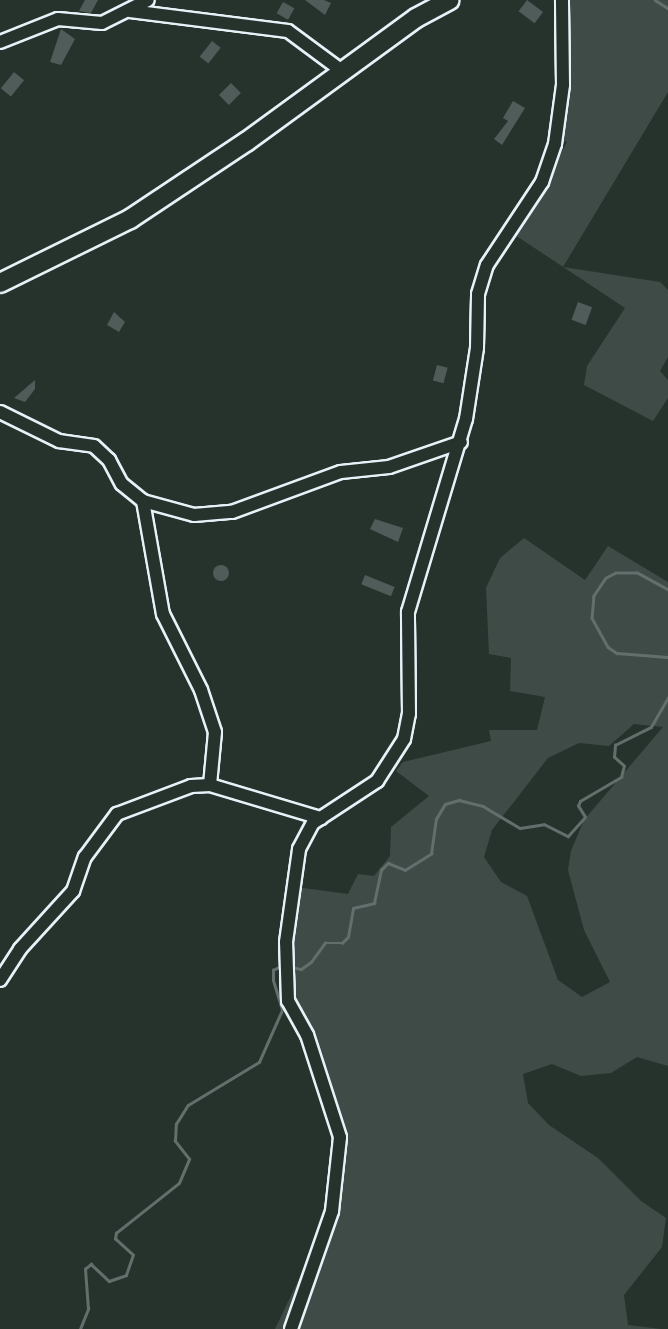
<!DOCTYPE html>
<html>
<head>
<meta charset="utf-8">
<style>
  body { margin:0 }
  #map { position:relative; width:668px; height:1329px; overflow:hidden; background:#26332d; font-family:Pangolin,sans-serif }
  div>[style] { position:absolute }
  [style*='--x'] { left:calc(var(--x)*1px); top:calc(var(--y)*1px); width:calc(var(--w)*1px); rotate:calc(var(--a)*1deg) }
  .green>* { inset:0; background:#3e4b47 }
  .stream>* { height:2.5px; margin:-1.25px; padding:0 1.25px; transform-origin:1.25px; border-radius:1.25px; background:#636f6d }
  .building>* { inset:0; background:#505c59; transform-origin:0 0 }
  .round { border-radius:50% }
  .roads { filter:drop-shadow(2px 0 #e8f1f8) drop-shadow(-2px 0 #e8f1f8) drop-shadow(0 2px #e8f1f8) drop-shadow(0 -2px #e8f1f8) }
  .street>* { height:12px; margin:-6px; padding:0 6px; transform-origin:6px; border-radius:6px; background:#26332d }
  .secondary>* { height:18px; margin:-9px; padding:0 9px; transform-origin:9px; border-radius:9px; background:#26332d }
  span { translate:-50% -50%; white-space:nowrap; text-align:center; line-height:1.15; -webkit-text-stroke:7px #26332d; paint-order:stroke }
</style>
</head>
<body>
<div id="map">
  <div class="green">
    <i style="clip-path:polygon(560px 0,668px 0,668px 92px,563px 267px,660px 282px,668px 290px,668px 357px,660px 371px,668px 380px,668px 398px,653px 421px,584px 385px,587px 366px,625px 308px,515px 235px,567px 142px,552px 135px,560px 89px)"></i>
    <i style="clip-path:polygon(evenodd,524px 538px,585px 580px,608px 546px,668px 582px,668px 1066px,637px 1057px,611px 1073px,581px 1076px,552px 1064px,523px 1074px,528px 1103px,549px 1125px,598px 1158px,641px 1201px,666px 1218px,662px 1247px,624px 1295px,628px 1325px,661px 1329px,275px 1329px,324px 1227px,346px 1137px,323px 1081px,318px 1046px,300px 1012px,278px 946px,288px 886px,348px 894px,358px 874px,374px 876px,390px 856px,391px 827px,429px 796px,396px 771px,403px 762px,491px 741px,489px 730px,537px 730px,545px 697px,510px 691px,511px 658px,489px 654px,486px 588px,500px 558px,524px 538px,634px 724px,663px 727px,584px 820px,571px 851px,568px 870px,584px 930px,610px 982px,582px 997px,558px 980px,527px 896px,501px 882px,484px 857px,492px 830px,548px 758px,579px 743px,609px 746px,634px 724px)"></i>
  </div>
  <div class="stream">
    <i style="--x:655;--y:0;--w:15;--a:32"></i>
    <i style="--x:668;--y:590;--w:35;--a:-151"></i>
    <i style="--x:637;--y:573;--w:21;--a:180"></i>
    <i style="--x:616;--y:573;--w:11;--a:153"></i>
    <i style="--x:606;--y:578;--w:22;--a:124"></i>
    <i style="--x:594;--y:596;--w:22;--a:95"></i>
    <i style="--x:592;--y:618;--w:33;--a:61"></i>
    <i style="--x:608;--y:647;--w:11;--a:34"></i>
    <i style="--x:617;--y:653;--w:51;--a:4.5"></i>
    <i style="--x:292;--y:967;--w:9;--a:13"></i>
    <i style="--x:301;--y:969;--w:12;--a:-35"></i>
    <i style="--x:311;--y:962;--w:24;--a:-54"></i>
    <i style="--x:325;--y:943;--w:17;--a:0"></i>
    <i style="--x:342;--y:943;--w:8;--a:-45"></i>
    <i style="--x:348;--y:937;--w:29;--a:-80"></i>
    <i style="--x:353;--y:908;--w:22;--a:-13"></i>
    <i style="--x:374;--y:903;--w:34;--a:-78"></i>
    <i style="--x:381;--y:870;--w:10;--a:-45"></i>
    <i style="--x:388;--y:863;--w:18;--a:22"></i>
    <i style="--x:405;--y:870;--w:31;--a:-32"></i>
    <i style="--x:431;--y:854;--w:35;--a:-82"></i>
    <i style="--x:436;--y:819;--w:17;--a:-59"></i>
    <i style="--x:445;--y:804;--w:15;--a:-16"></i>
    <i style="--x:459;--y:800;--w:25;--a:14"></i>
    <i style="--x:483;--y:806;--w:43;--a:30.7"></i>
    <i style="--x:520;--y:828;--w:24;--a:-9"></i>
    <i style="--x:544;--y:824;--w:27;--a:27"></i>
    <i style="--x:568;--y:836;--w:25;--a:-48"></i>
    <i style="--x:585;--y:817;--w:13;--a:-122"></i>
    <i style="--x:578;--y:806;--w:5;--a:-68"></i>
    <i style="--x:580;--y:801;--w:48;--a:-30.3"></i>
    <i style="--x:621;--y:777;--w:11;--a:-75"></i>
    <i style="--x:624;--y:766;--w:13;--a:-138"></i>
    <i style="--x:614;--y:757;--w:12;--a:-85"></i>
    <i style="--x:615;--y:745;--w:40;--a:-26.6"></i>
    <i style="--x:651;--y:727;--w:34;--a:-60"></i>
    <i style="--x:80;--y:1329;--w:22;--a:-68"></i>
    <i style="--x:88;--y:1309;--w:40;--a:-94.3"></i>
    <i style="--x:85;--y:1269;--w:8;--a:-40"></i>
    <i style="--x:91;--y:1264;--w:25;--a:43"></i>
    <i style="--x:109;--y:1281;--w:18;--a:-19"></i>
    <i style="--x:126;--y:1275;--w:21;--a:-71"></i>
    <i style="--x:133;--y:1255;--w:24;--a:-138"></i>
    <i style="--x:115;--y:1239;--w:6;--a:-81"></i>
    <i style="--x:116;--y:1233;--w:80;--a:-38.4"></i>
    <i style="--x:179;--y:1183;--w:26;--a:-67"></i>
    <i style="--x:189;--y:1159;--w:23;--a:-128"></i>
    <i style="--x:175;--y:1141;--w:17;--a:-87"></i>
    <i style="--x:176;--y:1124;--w:22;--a:-58"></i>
    <i style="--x:188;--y:1105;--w:83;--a:-31.2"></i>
    <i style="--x:259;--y:1062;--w:57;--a:-66.1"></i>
    <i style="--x:282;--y:1010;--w:31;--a:-107"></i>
    <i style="--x:273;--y:980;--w:10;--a:-90"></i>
    <i style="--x:273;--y:970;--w:9;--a:-27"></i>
  </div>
  <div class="building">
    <i style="clip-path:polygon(85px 0,98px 0,91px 13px,79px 11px)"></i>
    <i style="clip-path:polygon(305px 0,324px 0,331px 3px,325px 15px)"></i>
    <i style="left:527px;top:0;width:20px;height:14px;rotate:37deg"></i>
    <i style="left:283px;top:2px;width:13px;height:13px;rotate:29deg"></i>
    <i style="clip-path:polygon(61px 29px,75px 39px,61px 65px,50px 62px)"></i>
    <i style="left:212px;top:41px;width:11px;height:20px;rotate:38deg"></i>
    <i style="left:14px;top:72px;width:13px;height:21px;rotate:39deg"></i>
    <i style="left:231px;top:83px;width:14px;height:17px;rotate:45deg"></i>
    <i style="clip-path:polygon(513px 101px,525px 108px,502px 145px,494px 139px,508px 121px,503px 118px)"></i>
    <i style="left:578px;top:302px;width:15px;height:19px;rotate:20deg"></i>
    <i style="clip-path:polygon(114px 312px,125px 322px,119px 332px,107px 325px)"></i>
    <i style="left:437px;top:365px;width:11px;height:16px;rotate:15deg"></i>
    <i style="clip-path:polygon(35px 380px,35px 389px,25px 402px,14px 398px)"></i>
    <i style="clip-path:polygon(375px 519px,403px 528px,398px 542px,370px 529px)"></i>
    <i class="round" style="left:213px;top:565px;width:16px;height:16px"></i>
    <i style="left:365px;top:575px;width:32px;height:10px;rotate:22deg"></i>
  </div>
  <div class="roads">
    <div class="street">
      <i style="--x:130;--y:11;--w:159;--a:7.2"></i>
      <i style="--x:288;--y:31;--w:67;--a:36.5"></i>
      <i style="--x:0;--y:42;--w:62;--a:-21.6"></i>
      <i style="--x:58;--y:19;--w:44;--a:5.2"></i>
      <i style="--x:102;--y:23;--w:51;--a:-26.6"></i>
      <i style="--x:0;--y:412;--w:66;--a:26.2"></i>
      <i style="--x:59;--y:441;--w:35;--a:8"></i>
      <i style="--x:94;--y:446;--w:21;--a:43"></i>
      <i style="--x:109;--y:460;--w:27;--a:62"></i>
      <i style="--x:122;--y:484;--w:27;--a:39"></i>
      <i style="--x:143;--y:501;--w:53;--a:15.4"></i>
      <i style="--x:194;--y:515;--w:38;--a:-5"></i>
      <i style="--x:232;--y:512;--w:116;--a:-20.2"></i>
      <i style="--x:341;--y:472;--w:48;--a:-5.9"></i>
      <i style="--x:389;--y:467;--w:76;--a:-19.1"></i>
      <i style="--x:143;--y:501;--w:115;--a:80"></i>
      <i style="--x:163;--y:614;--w:85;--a:63.4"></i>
      <i style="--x:201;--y:690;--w:44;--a:71.6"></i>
      <i style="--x:215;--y:732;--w:53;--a:95.4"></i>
      <i style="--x:0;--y:980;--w:37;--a:-57"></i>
      <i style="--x:20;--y:949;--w:79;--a:-47.6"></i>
      <i style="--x:73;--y:891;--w:36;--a:-71"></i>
      <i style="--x:85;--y:857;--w:54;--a:-53.3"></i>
      <i style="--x:117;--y:814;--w:79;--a:-20.7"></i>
      <i style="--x:191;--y:786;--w:19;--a:-3"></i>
      <i style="--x:210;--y:785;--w:116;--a:16.6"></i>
      <i style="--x:291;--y:1329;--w:125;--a:-70.8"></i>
      <i style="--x:332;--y:1211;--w:74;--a:-83.8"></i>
      <i style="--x:340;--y:1137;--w:107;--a:-107.9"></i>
      <i style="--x:307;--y:1035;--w:39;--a:-119"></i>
      <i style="--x:288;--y:1001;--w:59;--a:-91.9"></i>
      <i style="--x:286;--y:942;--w:94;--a:-82"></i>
      <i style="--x:299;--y:849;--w:30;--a:-62"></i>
      <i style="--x:313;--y:823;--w:77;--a:-33.3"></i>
      <i style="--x:377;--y:781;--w:50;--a:-57.3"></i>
      <i style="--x:404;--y:739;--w:25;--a:-79"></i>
      <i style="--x:409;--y:714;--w:102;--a:-90.6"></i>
      <i style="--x:408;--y:612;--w:202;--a:-73.3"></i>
      <i style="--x:466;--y:419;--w:72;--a:-81.2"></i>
      <i style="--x:477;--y:348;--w:54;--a:-88.9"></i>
      <i style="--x:478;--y:294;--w:30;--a:-73"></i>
      <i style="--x:487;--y:265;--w:100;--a:-56.5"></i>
      <i style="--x:542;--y:182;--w:40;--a:-71.1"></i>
      <i style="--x:555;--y:144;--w:60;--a:-82.3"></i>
      <i style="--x:563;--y:85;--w:85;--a:-90.7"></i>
    </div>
    <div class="secondary">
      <i style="--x:0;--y:283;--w:145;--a:-26.2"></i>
      <i style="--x:130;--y:219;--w:139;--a:-33.6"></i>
      <i style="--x:246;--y:142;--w:210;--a:-36.1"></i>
      <i style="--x:416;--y:18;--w:38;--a:-28"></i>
    </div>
  </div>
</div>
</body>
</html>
